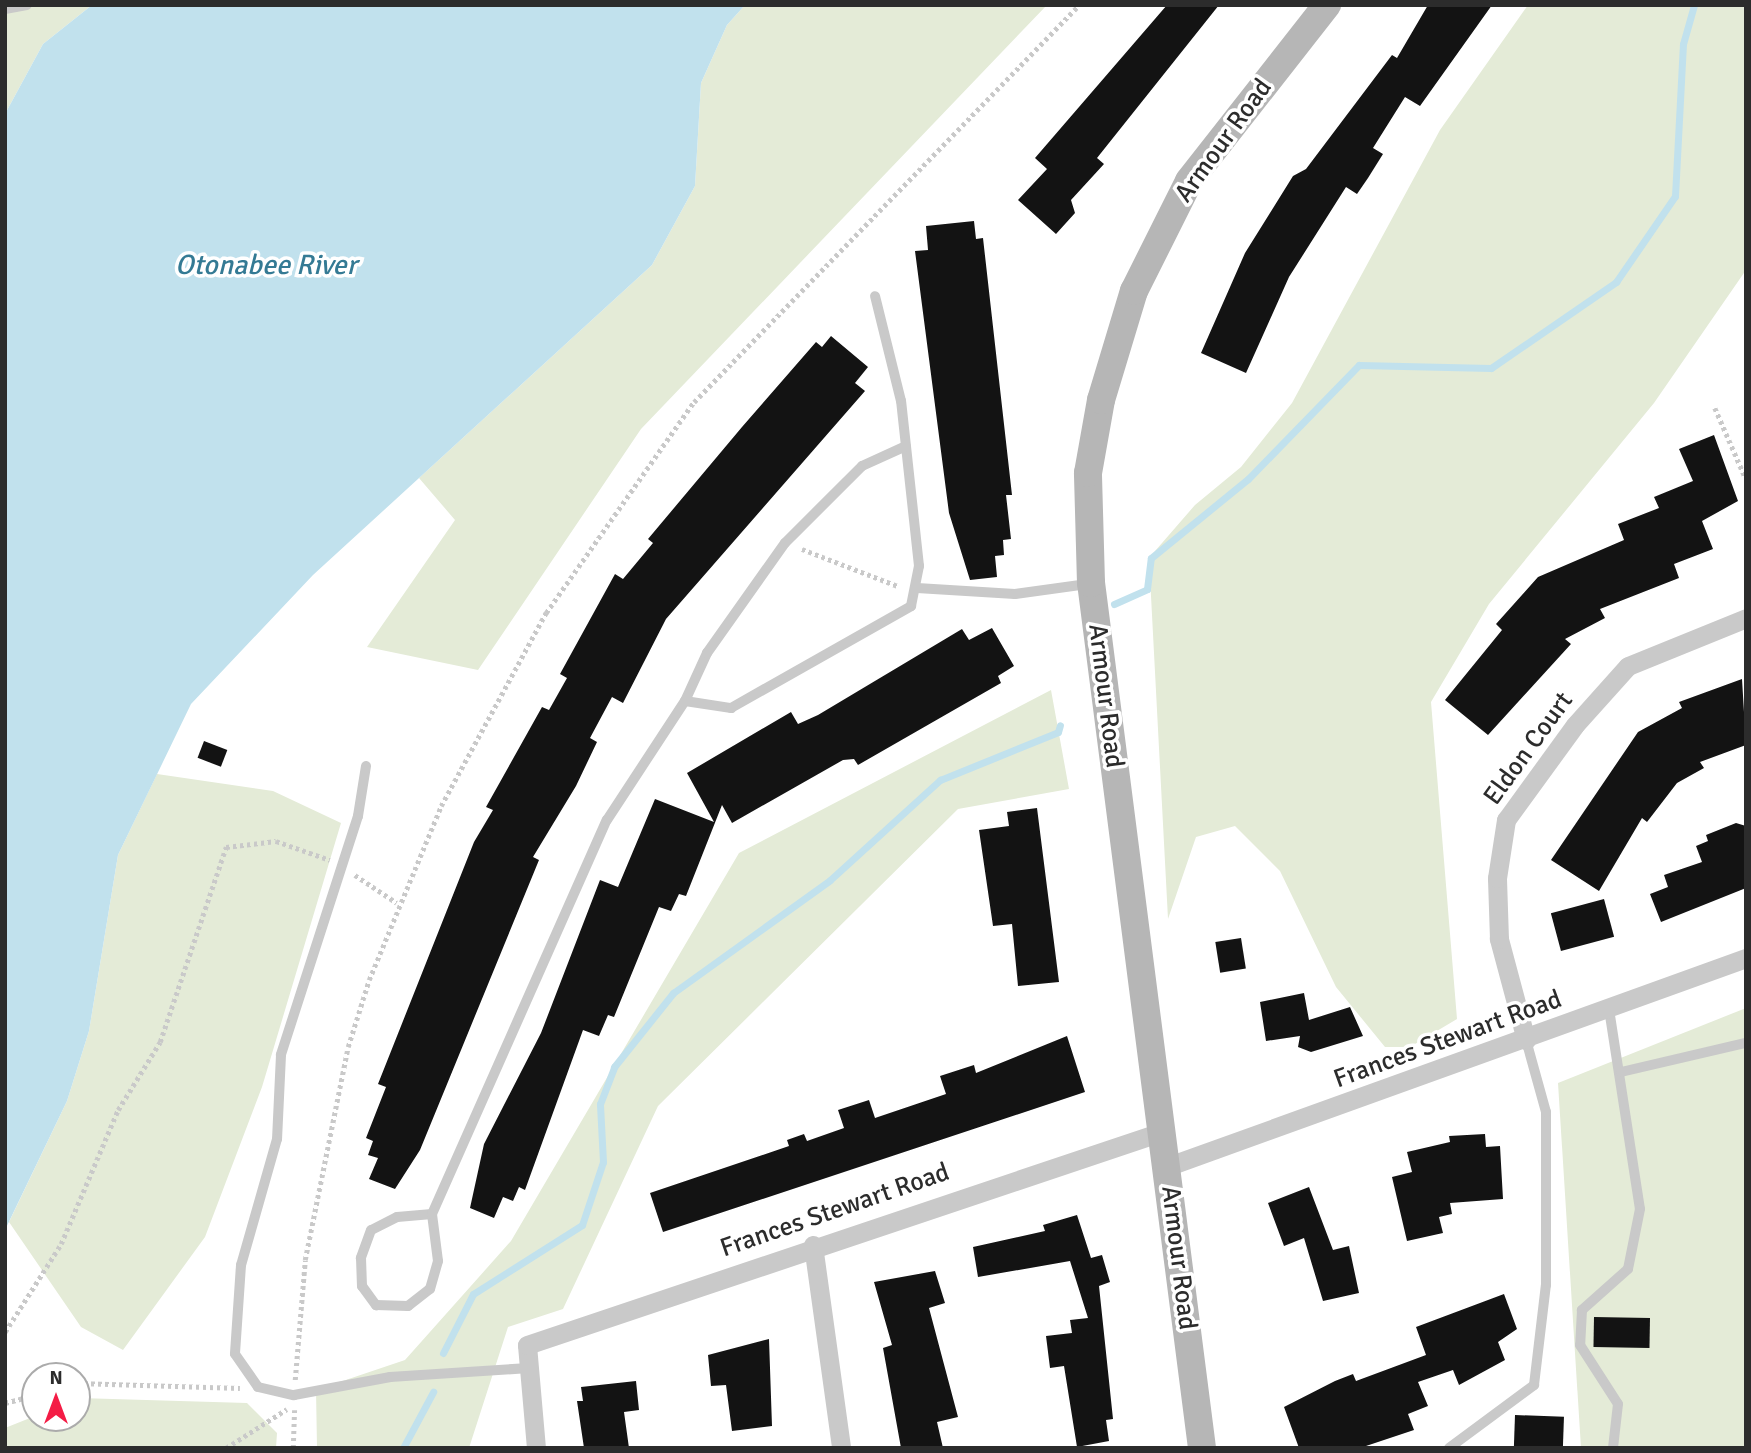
<!DOCTYPE html>
<html>
<head>
<meta charset="utf-8">
<style>
  body { margin:0 }
  #map { position:relative; width:1751px; height:1453px; overflow:hidden; background:#fff; font-family:Signika,sans-serif }
  div>[style] { position:absolute }
  [style*='--x'] { left:calc(var(--x)*1px); top:calc(var(--y)*1px); width:calc(var(--w)*1px); rotate:calc(var(--a)*1deg) }
  .green>* { inset:0; background:#e4ebd7 }
  .water>* { inset:0; background:#c1e1ed }
  .stream>* { height:7px; margin:-3.5px; padding:0 3.5px; transform-origin:3.5px; border-radius:3.5px; background:#c1e1ed }
  .building>* { inset:0; background:#131313; transform-origin:0 0 }
  .path>* { height:4.5px; margin-top:-2.25px; transform-origin:0; background:repeating-linear-gradient(90deg,#c9c9c9 0 3.5px,transparent 0 7px) }
  .lane>* { height:10px; margin:-5px; padding:0 5px; transform-origin:5px; border-radius:5px; background:#c9c9c9 }
  .street>* { height:19px; margin:-9.5px; padding:0 9.5px; transform-origin:9.5px; border-radius:9.5px; background:#c9c9c9 }
  .secondary>* { height:28px; margin:-14px; padding:0 14px; transform-origin:14px; border-radius:14px; background:#b6b6b6 }
  span { translate:-50% -50%; white-space:nowrap; text-align:center; line-height:1.15; -webkit-text-stroke:7px #fff; paint-order:stroke }
  .street-label { font-size:26px; color:#2c2c2c }
  .water-label { font-size:28px; color:#347a94; font-style:italic }
  .frame { position:absolute; inset:0; border:7px solid #2c2c2c; pointer-events:none }
  .north { position:absolute; left:21px; top:1362px; width:70px; height:70px; box-sizing:border-box; background:#fff; border:2px solid #ababab; border-radius:50%; rotate:0deg; font-size:19px; font-weight:700; line-height:28px; text-align:center; color:#2c2c2c }
  .north::after { content:''; display:block; margin:auto; width:24px; height:32px; background:#f41c45; clip-path:polygon(50% 0,100% 100%,50% 72%,0 100%) }
</style>
</head>
<body>
<div id="map">
  <div class="green">
    <i style="clip-path:polygon(5px 5px,92px 5px,43px 44px,5px 114px)"></i>
    <i style="clip-path:polygon(745px 5px,1047px 5px,641px 429px,478px 670px,367px 647px,455px 520px,419px 478px,652px 265px,695px 186px,701px 83px,727px 25px)"></i>
    <i style="clip-path:polygon(1528px 5px,1746px 5px,1746px 270px,1654px 403px,1489px 604px,1431px 702px,1457px 1019px,1410px 1047px,1385px 1047px,1336px 987px,1280px 871px,1235px 826px,1196px 837px,1168px 919px,1149px 558px,1195px 505px,1241px 467px,1292px 403px,1440px 130px)"></i>
    <i style="clip-path:polygon(1051px 690px,1069px 789px,958px 809px,658px 1106px,563px 1309px,508px 1327px,469px 1448px,317px 1448px,316px 1390px,405px 1360px,511px 1241px,739px 853px)"></i>
    <i style="clip-path:polygon(157px 774px,273px 791px,341px 823px,262px 1087px,205px 1237px,123px 1350px,81px 1327px,9px 1222px,67px 1101px,89px 1031px,118px 855px)"></i>
    <i style="clip-path:polygon(1746px 1008px,1746px 1448px,1581px 1448px,1558px 1083px)"></i>
    <i style="clip-path:polygon(79px 1398px,247px 1403px,277px 1433px,276px 1448px,5px 1448px,5px 1428px,35px 1416px,77px 1418px)"></i>
  </div>
  <div class="water">
    <i style="clip-path:polygon(92px 5px,745px 5px,727px 25px,701px 83px,695px 186px,652px 265px,313px 575px,191px 704px,118px 855px,89px 1031px,67px 1101px,5px 1230px,5px 114px,43px 44px)"></i>
  </div>
  <div class="stream">
    <i style="--x:1114;--y:604;--w:36;--a:-24"></i>
    <i style="--x:1147;--y:589;--w:31;--a:-83"></i>
    <i style="--x:1151;--y:558;--w:125;--a:-39.2"></i>
    <i style="--x:1248;--y:479;--w:159;--a:-45.8"></i>
    <i style="--x:1359;--y:365;--w:132;--a:1.3"></i>
    <i style="--x:1491;--y:368;--w:152;--a:-34.5"></i>
    <i style="--x:1616;--y:282;--w:104;--a:-55.5"></i>
    <i style="--x:1675;--y:196;--w:152;--a:-87"></i>
    <i style="--x:1683;--y:44;--w:41;--a:-74.2"></i>
    <i style="--x:443;--y:1353;--w:66;--a:-63"></i>
    <i style="--x:473;--y:1294;--w:129;--a:-32.3"></i>
    <i style="--x:582;--y:1225;--w:66;--a:-71.6"></i>
    <i style="--x:603;--y:1162;--w:58;--a:-93"></i>
    <i style="--x:600;--y:1104;--w:40;--a:-69"></i>
    <i style="--x:614;--y:1067;--w:95;--a:-51.4"></i>
    <i style="--x:673;--y:993;--w:193;--a:-35.7"></i>
    <i style="--x:830;--y:880;--w:149;--a:-42.3"></i>
    <i style="--x:940;--y:780;--w:127;--a:-22.1"></i>
    <i style="--x:1058;--y:732;--w:7;--a:-74"></i>
    <i style="--x:403;--y:1448;--w:64;--a:-61.8"></i>
  </div>
  <div class="building">
    <i style="clip-path:polygon(1167px 5px,1219px 5px,1097px 158px,1104px 164px,1071px 200px,1075px 213px,1056px 234px,1018px 200px,1047px 169px,1035px 158px)"></i>
    <i style="clip-path:polygon(1428px 5px,1492px 5px,1420px 106px,1405px 97px,1373px 148px,1383px 154px,1368px 178px,1357px 194px,1346px 187px,1289px 277px,1246px 373px,1201px 353px,1245px 253px,1293px 176px,1306px 169px,1392px 55px,1397px 58px)"></i>
    <i style="clip-path:polygon(974px 221px,976px 239px,983px 238px,1012px 495px,1006px 495px,1011px 539px,1003px 540px,1004px 555px,995px 556px,997px 577px,970px 580px,949px 513px,915px 251px,928px 250px,926px 226px)"></i>
    <i style="clip-path:polygon(831px 336px,868px 367px,855px 383px,865px 391px,666px 619px,623px 703px,612px 697px,590px 738px,597px 742px,576px 786px,533px 857px,539px 860px,420px 1150px,395px 1189px,369px 1179px,378px 1158px,368px 1155px,373px 1141px,366px 1138px,386px 1087px,378px 1084px,474px 842px,493px 810px,486px 807px,542px 707px,549px 710px,567px 678px,560px 674px,615px 574px,623px 579px,653px 543px,648px 539px,742px 427px,816px 342px,822px 347px)"></i>
    <i style="clip-path:polygon(1714px 435px,1738px 501px,1702px 521px,1713px 549px,1674px 564px,1679px 578px,1600px 609px,1605px 618px,1565px 639px,1571px 644px,1488px 735px,1445px 700px,1502px 630px,1496px 624px,1538px 577px,1624px 540px,1618px 524px,1659px 508px,1654px 497px,1693px 481px,1679px 449px)"></i>
    <i style="clip-path:polygon(992px 628px,1014px 666px,998px 676px,1001px 683px,858px 765px,854px 759px,843px 760px,732px 823px,722px 805px,686px 896px,679px 894px,671px 911px,659px 907px,614px 1017px,608px 1015px,599px 1036px,583px 1030px,525px 1190px,519px 1187px,513px 1201px,503px 1197px,494px 1218px,470px 1208px,484px 1144px,541px 1033px,600px 880px,618px 887px,655px 799px,714px 822px,687px 773px,791px 712px,798px 724px,818px 715px,962px 629px,969px 640px)"></i>
    <i style="clip-path:polygon(1742px 679px,1746px 745px,1700px 762px,1704px 768px,1677px 783px,1647px 822px,1642px 818px,1599px 891px,1551px 860px,1638px 732px,1682px 708px,1679px 702px)"></i>
    <i style="left:204px;top:741px;width:25px;height:18px;rotate:21deg"></i>
    <i style="clip-path:polygon(1037px 808px,1059px 982px,1018px 986px,1012px 924px,993px 926px,979px 830px,1009px 826px,1007px 812px)"></i>
    <i style="clip-path:polygon(1736px 823px,1746px 826px,1746px 888px,1661px 922px,1650px 894px,1668px 887px,1664px 875px,1702px 862px,1696px 846px,1708px 841px,1706px 835px)"></i>
    <i style="left:1604px;top:899px;width:39px;height:55px;rotate:75deg"></i>
    <i style="left:1241px;top:938px;width:31px;height:26px;rotate:81deg"></i>
    <i style="clip-path:polygon(1304px 993px,1309px 1020px,1350px 1007px,1363px 1036px,1311px 1052px,1298px 1047px,1300px 1036px,1266px 1041px,1260px 1002px)"></i>
    <i style="clip-path:polygon(1067px 1036px,1085px 1092px,663px 1232px,650px 1193px,789px 1146px,787px 1140px,804px 1134px,807px 1141px,844px 1128px,838px 1110px,869px 1100px,875px 1118px,946px 1094px,940px 1076px,974px 1065px,976px 1073px)"></i>
    <i style="clip-path:polygon(1485px 1134px,1486px 1147px,1500px 1146px,1503px 1199px,1450px 1203px,1452px 1214px,1439px 1217px,1443px 1233px,1407px 1241px,1392px 1177px,1412px 1172px,1407px 1152px,1450px 1142px,1449px 1136px)"></i>
    <i style="clip-path:polygon(1309px 1187px,1333px 1250px,1349px 1246px,1359px 1293px,1323px 1301px,1304px 1238px,1284px 1246px,1268px 1203px)"></i>
    <i style="clip-path:polygon(1077px 1215px,1091px 1258px,1102px 1255px,1110px 1282px,1099px 1286px,1113px 1419px,1106px 1420px,1109px 1441px,1077px 1447px,1064px 1366px,1050px 1368px,1046px 1336px,1072px 1333px,1070px 1320px,1088px 1318px,1070px 1261px,978px 1277px,973px 1247px,1045px 1231px,1043px 1225px)"></i>
    <i style="clip-path:polygon(935px 1271px,945px 1303px,929px 1308px,958px 1417px,937px 1422px,943px 1448px,901px 1448px,883px 1348px,892px 1345px,874px 1282px)"></i>
    <i style="clip-path:polygon(1504px 1294px,1517px 1329px,1498px 1342px,1505px 1360px,1459px 1385px,1453px 1370px,1418px 1382px,1428px 1406px,1408px 1414px,1414px 1430px,1360px 1448px,1299px 1448px,1284px 1407px,1335px 1381px,1353px 1374px,1356px 1381px,1426px 1355px,1416px 1327px)"></i>
    <i style="left:1594px;top:1317px;width:56px;height:30px;rotate:1deg"></i>
    <i style="clip-path:polygon(769px 1339px,772px 1426px,732px 1431px,726px 1385px,711px 1386px,708px 1355px)"></i>
    <i style="clip-path:polygon(636px 1381px,639px 1410px,624px 1412px,629px 1448px,584px 1448px,577px 1401px,583px 1401px,581px 1387px)"></i>
    <i style="left:1515px;top:1415px;width:49px;height:33px;rotate:2deg"></i>
  </div>
  <div class="path">
    <i style="--x:1715;--y:408;--w:77;--a:66.4"></i>
    <i style="--x:802;--y:549;--w:103;--a:21.1"></i>
    <i style="--x:355;--y:875;--w:50;--a:33.7"></i>
    <i style="--x:5;--y:1332;--w:104;--a:-57.5"></i>
    <i style="--x:61;--y:1244;--w:146;--a:-67"></i>
    <i style="--x:118;--y:1110;--w:80;--a:-58.3"></i>
    <i style="--x:160;--y:1042;--w:206;--a:-71.3"></i>
    <i style="--x:226;--y:847;--w:50;--a:-6.8"></i>
    <i style="--x:276;--y:841;--w:57;--a:19.4"></i>
    <i style="--x:295;--y:1380;--w:120;--a:-85.2"></i>
    <i style="--x:305;--y:1260;--w:217;--a:-78.6"></i>
    <i style="--x:348;--y:1047;--w:70;--a:-72.6"></i>
    <i style="--x:369;--y:980;--w:188;--a:-67.5"></i>
    <i style="--x:441;--y:806;--w:220;--a:-61.5"></i>
    <i style="--x:546;--y:613;--w:258;--a:-55"></i>
    <i style="--x:694;--y:402;--w:553;--a:-45.88"></i>
    <i style="--x:77;--y:1383;--w:163;--a:1.8"></i>
    <i style="--x:5;--y:1403;--w:31;--a:-15"></i>
    <i style="--x:226;--y:1448;--w:72;--a:-32.6"></i>
    <i style="--x:293;--y:1448;--w:38;--a:-88"></i>
  </div>
  <div class="lane">
    <i style="--x:5;--y:9;--w:22;--a:-10"></i>
    <i style="--x:917;--y:588;--w:98;--a:3.5"></i>
    <i style="--x:1015;--y:594;--w:73;--a:-7.9"></i>
    <i style="--x:685;--y:701;--w:47;--a:8.7"></i>
    <i style="--x:731;--y:708;--w:207;--a:-29.5"></i>
    <i style="--x:911;--y:606;--w:41;--a:-78.7"></i>
    <i style="--x:919;--y:566;--w:166;--a:-96.2"></i>
    <i style="--x:901;--y:401;--w:108;--a:-103.9"></i>
    <i style="--x:366;--y:766;--w:51;--a:99.1"></i>
    <i style="--x:358;--y:816;--w:251;--a:107.9"></i>
    <i style="--x:281;--y:1055;--w:84;--a:92.7"></i>
    <i style="--x:277;--y:1139;--w:131;--a:105.9"></i>
    <i style="--x:241;--y:1265;--w:89;--a:93.9"></i>
    <i style="--x:235;--y:1354;--w:40;--a:55.1"></i>
    <i style="--x:258;--y:1387;--w:37;--a:13"></i>
    <i style="--x:294;--y:1395;--w:98;--a:-10.6"></i>
    <i style="--x:390;--y:1377;--w:139;--a:-3.7"></i>
    <i style="--x:1609;--y:1009;--w:202;--a:81.2"></i>
    <i style="--x:1640;--y:1209;--w:61;--a:101.3"></i>
    <i style="--x:1628;--y:1269;--w:62;--a:138.3"></i>
    <i style="--x:1582;--y:1310;--w:35;--a:93"></i>
    <i style="--x:1580;--y:1345;--w:70;--a:57.2"></i>
    <i style="--x:1618;--y:1404;--w:44;--a:96.5"></i>
    <i style="--x:1621;--y:1072;--w:128;--a:-13.1"></i>
    <i style="--x:432;--y:1214;--w:35;--a:175"></i>
    <i style="--x:397;--y:1217;--w:29;--a:153"></i>
    <i style="--x:371;--y:1230;--w:30;--a:110"></i>
    <i style="--x:361;--y:1258;--w:28;--a:88"></i>
    <i style="--x:362;--y:1286;--w:24;--a:54"></i>
    <i style="--x:376;--y:1305;--w:32;--a:2"></i>
    <i style="--x:408;--y:1306;--w:28;--a:-38"></i>
    <i style="--x:430;--y:1289;--w:29;--a:-74"></i>
    <i style="--x:438;--y:1261;--w:47;--a:-97.3"></i>
    <i style="--x:432;--y:1214;--w:431;--a:-66.1"></i>
    <i style="--x:607;--y:820;--w:142;--a:-56.8"></i>
    <i style="--x:685;--y:701;--w:53;--a:-65.4"></i>
    <i style="--x:707;--y:653;--w:135;--a:-54.7"></i>
    <i style="--x:785;--y:543;--w:109;--a:-45"></i>
    <i style="--x:862;--y:466;--w:48;--a:-24.4"></i>
    <i style="--x:1449;--y:1448;--w:106;--a:-36.5"></i>
    <i style="--x:1534;--y:1385;--w:101;--a:-83.2"></i>
    <i style="--x:1546;--y:1285;--w:173;--a:-90"></i>
    <i style="--x:1546;--y:1112;--w:75;--a:-105.5"></i>
  </div>
  <div class="street">
    <i style="--x:1526;--y:1040;--w:105;--a:-105"></i>
    <i style="--x:1499;--y:939;--w:61;--a:-91.9"></i>
    <i style="--x:1497;--y:878;--w:59;--a:-81.2"></i>
    <i style="--x:1506;--y:820;--w:117;--a:-54"></i>
    <i style="--x:1575;--y:725;--w:79;--a:-48.1"></i>
    <i style="--x:1628;--y:666;--w:127;--a:-22.1"></i>
    <i style="--x:1166;--y:1167;--w:617;--a:-19.82"></i>
    <i style="--x:813;--y:1245;--w:205;--a:82.1"></i>
    <i style="--x:536;--y:1448;--w:103;--a:-95"></i>
    <i style="--x:527;--y:1345;--w:669;--a:-18.57"></i>
  </div>
  <div class="secondary">
    <i style="--x:1202;--y:1448;--w:872;--a:-97.31"></i>
    <i style="--x:1091;--y:583;--w:110;--a:-91.6"></i>
    <i style="--x:1088;--y:473;--w:74;--a:-79.9"></i>
    <i style="--x:1101;--y:400;--w:114;--a:-73.2"></i>
    <i style="--x:1134;--y:291;--w:123;--a:-63.4"></i>
    <i style="--x:1189;--y:181;--w:224;--a:-51.9"></i>
  </div>
  <div class="street-label">
    <span style="left:1224px;top:141px;rotate:-54deg">Armour Road</span>
    <span style="left:1105px;top:696px;rotate:83deg">Armour Road</span>
    <span style="left:1529px;top:749px;rotate:-54deg">Eldon Court</span>
    <span style="left:1448px;top:1040px;rotate:-20deg">Frances Stewart Road</span>
    <span style="left:835px;top:1211px;rotate:-19deg">Frances Stewart Road</span>
    <span style="left:1178px;top:1258px;rotate:83deg">Armour Road</span>
  </div>
  <div class="water-label">
    <span style="left:266px;top:265px">Otonabee River</span>
  </div>
  <div class="frame"></div>
  <div class="north">N</div>
</div>
</body>
</html>
